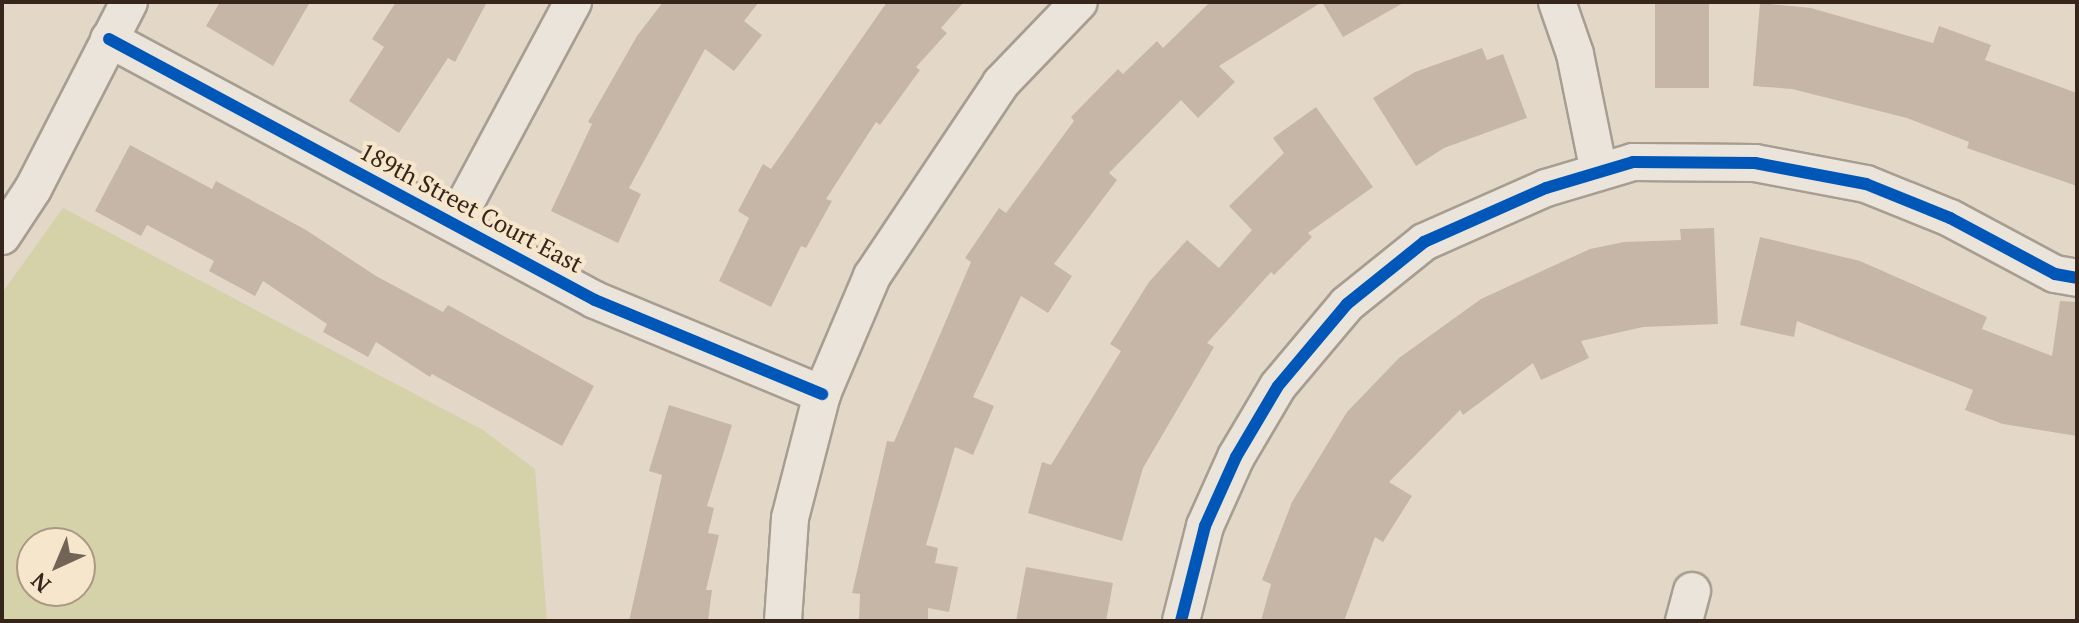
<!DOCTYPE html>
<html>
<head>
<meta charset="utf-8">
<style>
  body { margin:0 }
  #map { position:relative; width:2079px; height:623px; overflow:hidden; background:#e3d8c7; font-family:"PT Serif",serif }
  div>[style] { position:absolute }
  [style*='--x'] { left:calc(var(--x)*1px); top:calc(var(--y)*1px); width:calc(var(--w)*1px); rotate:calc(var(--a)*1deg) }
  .green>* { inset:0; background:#d5d1a9 }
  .building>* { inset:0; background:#c6b6a8; transform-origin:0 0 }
  .roads { filter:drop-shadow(2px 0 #a79d91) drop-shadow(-2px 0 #a79d91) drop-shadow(0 2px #a79d91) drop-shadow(0 -2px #a79d91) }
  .street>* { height:36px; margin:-18px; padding:0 18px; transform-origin:18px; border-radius:18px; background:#eae4da }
  .cycleway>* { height:12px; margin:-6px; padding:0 6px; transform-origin:6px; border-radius:6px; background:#0057b8 }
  span { translate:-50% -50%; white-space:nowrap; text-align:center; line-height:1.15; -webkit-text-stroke:8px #f6e6cb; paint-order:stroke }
  .street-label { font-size:24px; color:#35251a }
  .frame { position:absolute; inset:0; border:4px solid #35251a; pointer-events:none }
  .north { position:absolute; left:16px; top:527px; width:80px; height:80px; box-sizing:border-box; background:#f6e6cb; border:2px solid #a99984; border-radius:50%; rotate:224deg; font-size:22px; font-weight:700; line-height:32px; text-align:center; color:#35251a }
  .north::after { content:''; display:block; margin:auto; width:28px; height:36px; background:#726457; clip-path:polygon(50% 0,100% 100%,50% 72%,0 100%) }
</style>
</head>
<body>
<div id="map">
  <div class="green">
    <i style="clip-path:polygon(evenodd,63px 208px,483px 430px,535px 469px,547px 621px,2px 621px,2px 293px,63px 208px,32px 543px,80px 543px,80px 591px,32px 591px,32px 543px)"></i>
  </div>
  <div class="building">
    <i style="clip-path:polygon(220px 2px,310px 2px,273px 66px,206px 26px)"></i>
    <i style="clip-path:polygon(396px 2px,487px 2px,455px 62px,448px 58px,399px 133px,349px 101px,384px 47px,372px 39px)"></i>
    <i style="clip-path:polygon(663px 2px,759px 2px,744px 21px,762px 35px,734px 71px,705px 49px,629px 188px,641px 194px,618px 243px,551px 211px,592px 124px,588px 122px,637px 36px)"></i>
    <i style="clip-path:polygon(887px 2px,964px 2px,941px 28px,947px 33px,916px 67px,920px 70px,880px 125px,876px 122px,826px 199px,832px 201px,806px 248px,801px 246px,771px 307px,719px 281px,749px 218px,738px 211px,763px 164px,771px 169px)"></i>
    <i style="clip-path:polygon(1210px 2px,1322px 2px,1219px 66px,1235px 82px,1198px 118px,1181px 100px,1109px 173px,1117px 180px,1054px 264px,1072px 276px,1048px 313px,1021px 296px,973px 397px,994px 406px,973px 455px,955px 447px,926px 545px,938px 548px,935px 563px,958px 567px,949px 612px,928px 608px,928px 621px,859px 621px,860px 594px,852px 593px,887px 441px,894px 442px,971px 262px,965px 258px,999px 208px,1006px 213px,1074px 121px,1071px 117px,1118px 69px,1123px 74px,1157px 41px,1163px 48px)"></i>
    <i style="clip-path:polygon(1322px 2px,1405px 2px,1343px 37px)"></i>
    <i style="left:1655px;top:2px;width:54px;height:86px"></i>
    <i style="clip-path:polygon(1760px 3px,1811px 8px,1933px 43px,1939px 26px,1991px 45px,1985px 60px,2077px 93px,2077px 186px,1967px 148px,1969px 142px,1907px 118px,1792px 89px,1753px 86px)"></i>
    <i style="clip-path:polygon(1482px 48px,1487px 60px,1503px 54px,1527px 118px,1444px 148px,1416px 166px,1373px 98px,1415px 72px)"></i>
    <i style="clip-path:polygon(1316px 107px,1373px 187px,1308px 233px,1312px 237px,1274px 275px,1271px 272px,1207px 343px,1214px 347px,1143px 468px,1122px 541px,1028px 513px,1042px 462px,1051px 465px,1121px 351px,1110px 344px,1149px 282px,1187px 240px,1219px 268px,1252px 230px,1229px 206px,1284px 153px,1273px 138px)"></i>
    <i style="clip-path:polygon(130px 145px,212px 189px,216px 181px,306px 230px,376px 276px,443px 312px,448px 305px,594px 386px,562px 446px,432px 374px,430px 377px,376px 342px,368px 357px,323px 332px,327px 324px,263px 281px,255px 296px,209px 271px,214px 261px,147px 225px,141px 236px,95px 211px)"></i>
    <i style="clip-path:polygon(1714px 228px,1718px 324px,1643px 327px,1581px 341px,1589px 358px,1541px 380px,1533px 363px,1463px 415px,1460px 410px,1389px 482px,1412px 496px,1383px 542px,1375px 537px,1344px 621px,1261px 621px,1271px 584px,1262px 580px,1292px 502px,1347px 412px,1399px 358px,1481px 299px,1590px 249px,1624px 242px,1681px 240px,1680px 229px)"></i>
    <i style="clip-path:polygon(1760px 237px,1860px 261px,1987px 317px,1982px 329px,2052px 356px,2060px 301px,2077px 302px,2077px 436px,2003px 424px,1965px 410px,1973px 390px,1797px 321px,1794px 337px,1740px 325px)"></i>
    <i style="clip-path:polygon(669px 405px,732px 425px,707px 506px,714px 508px,708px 533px,719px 535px,706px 590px,712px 590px,708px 621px,629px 621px,662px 475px,649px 471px)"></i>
    <i style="clip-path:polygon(1026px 567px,1113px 583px,1106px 621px,1016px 621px)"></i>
  </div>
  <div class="roads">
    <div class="street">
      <i style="--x:1557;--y:2;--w:55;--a:70.9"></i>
      <i style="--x:1575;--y:54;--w:120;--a:78.5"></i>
      <i style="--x:109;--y:39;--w:552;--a:28.24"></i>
      <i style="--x:595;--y:300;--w:246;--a:22.5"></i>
      <i style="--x:454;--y:224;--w:252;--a:-61.8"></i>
      <i style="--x:2;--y:236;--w:56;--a:-56.6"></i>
      <i style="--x:33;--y:189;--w:210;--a:-62.8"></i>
      <i style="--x:783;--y:621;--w:103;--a:-86.1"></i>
      <i style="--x:790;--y:518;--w:128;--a:-75.5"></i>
      <i style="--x:822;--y:394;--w:128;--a:-67"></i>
      <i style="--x:872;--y:276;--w:232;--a:-56.2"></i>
      <i style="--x:1001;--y:83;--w:112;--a:-46.1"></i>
      <i style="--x:1181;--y:621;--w:98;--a:-75.8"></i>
      <i style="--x:1205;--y:526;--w:76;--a:-65.8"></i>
      <i style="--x:1236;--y:457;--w:82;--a:-59.4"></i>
      <i style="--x:1278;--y:386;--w:107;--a:-49.9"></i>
      <i style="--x:1347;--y:304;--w:99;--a:-38.8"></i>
      <i style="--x:1424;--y:242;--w:133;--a:-23.9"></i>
      <i style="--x:1546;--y:188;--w:91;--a:-16.6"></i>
      <i style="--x:1633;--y:162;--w:122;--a:0.5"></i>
      <i style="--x:1755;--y:163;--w:113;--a:10.7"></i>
      <i style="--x:1866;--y:184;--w:91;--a:22"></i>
      <i style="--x:1950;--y:218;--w:119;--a:28.1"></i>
      <i style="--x:2055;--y:274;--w:22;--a:10"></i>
      <i style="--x:1684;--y:621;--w:31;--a:-75"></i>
    </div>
  </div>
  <div class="cycleway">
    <i style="--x:109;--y:39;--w:552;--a:28.24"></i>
    <i style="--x:595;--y:300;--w:246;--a:22.5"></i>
    <i style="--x:1181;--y:621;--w:98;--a:-75.8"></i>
    <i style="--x:1205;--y:526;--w:76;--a:-65.8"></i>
    <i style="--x:1236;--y:457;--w:82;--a:-59.4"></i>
    <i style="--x:1278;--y:386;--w:107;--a:-49.9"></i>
    <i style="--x:1347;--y:304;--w:99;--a:-38.8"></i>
    <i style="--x:1424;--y:242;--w:133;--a:-23.9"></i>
    <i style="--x:1546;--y:188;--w:91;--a:-16.6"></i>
    <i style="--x:1633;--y:162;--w:122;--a:0.5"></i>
    <i style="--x:1755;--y:163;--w:113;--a:10.7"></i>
    <i style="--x:1866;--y:184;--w:91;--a:22"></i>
    <i style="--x:1950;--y:218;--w:119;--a:28.1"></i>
    <i style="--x:2055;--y:274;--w:22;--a:10"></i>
  </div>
  <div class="street-label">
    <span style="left:471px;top:208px;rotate:28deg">189th Street Court East</span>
  </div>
  <div class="frame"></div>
  <div class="north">N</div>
</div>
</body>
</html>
